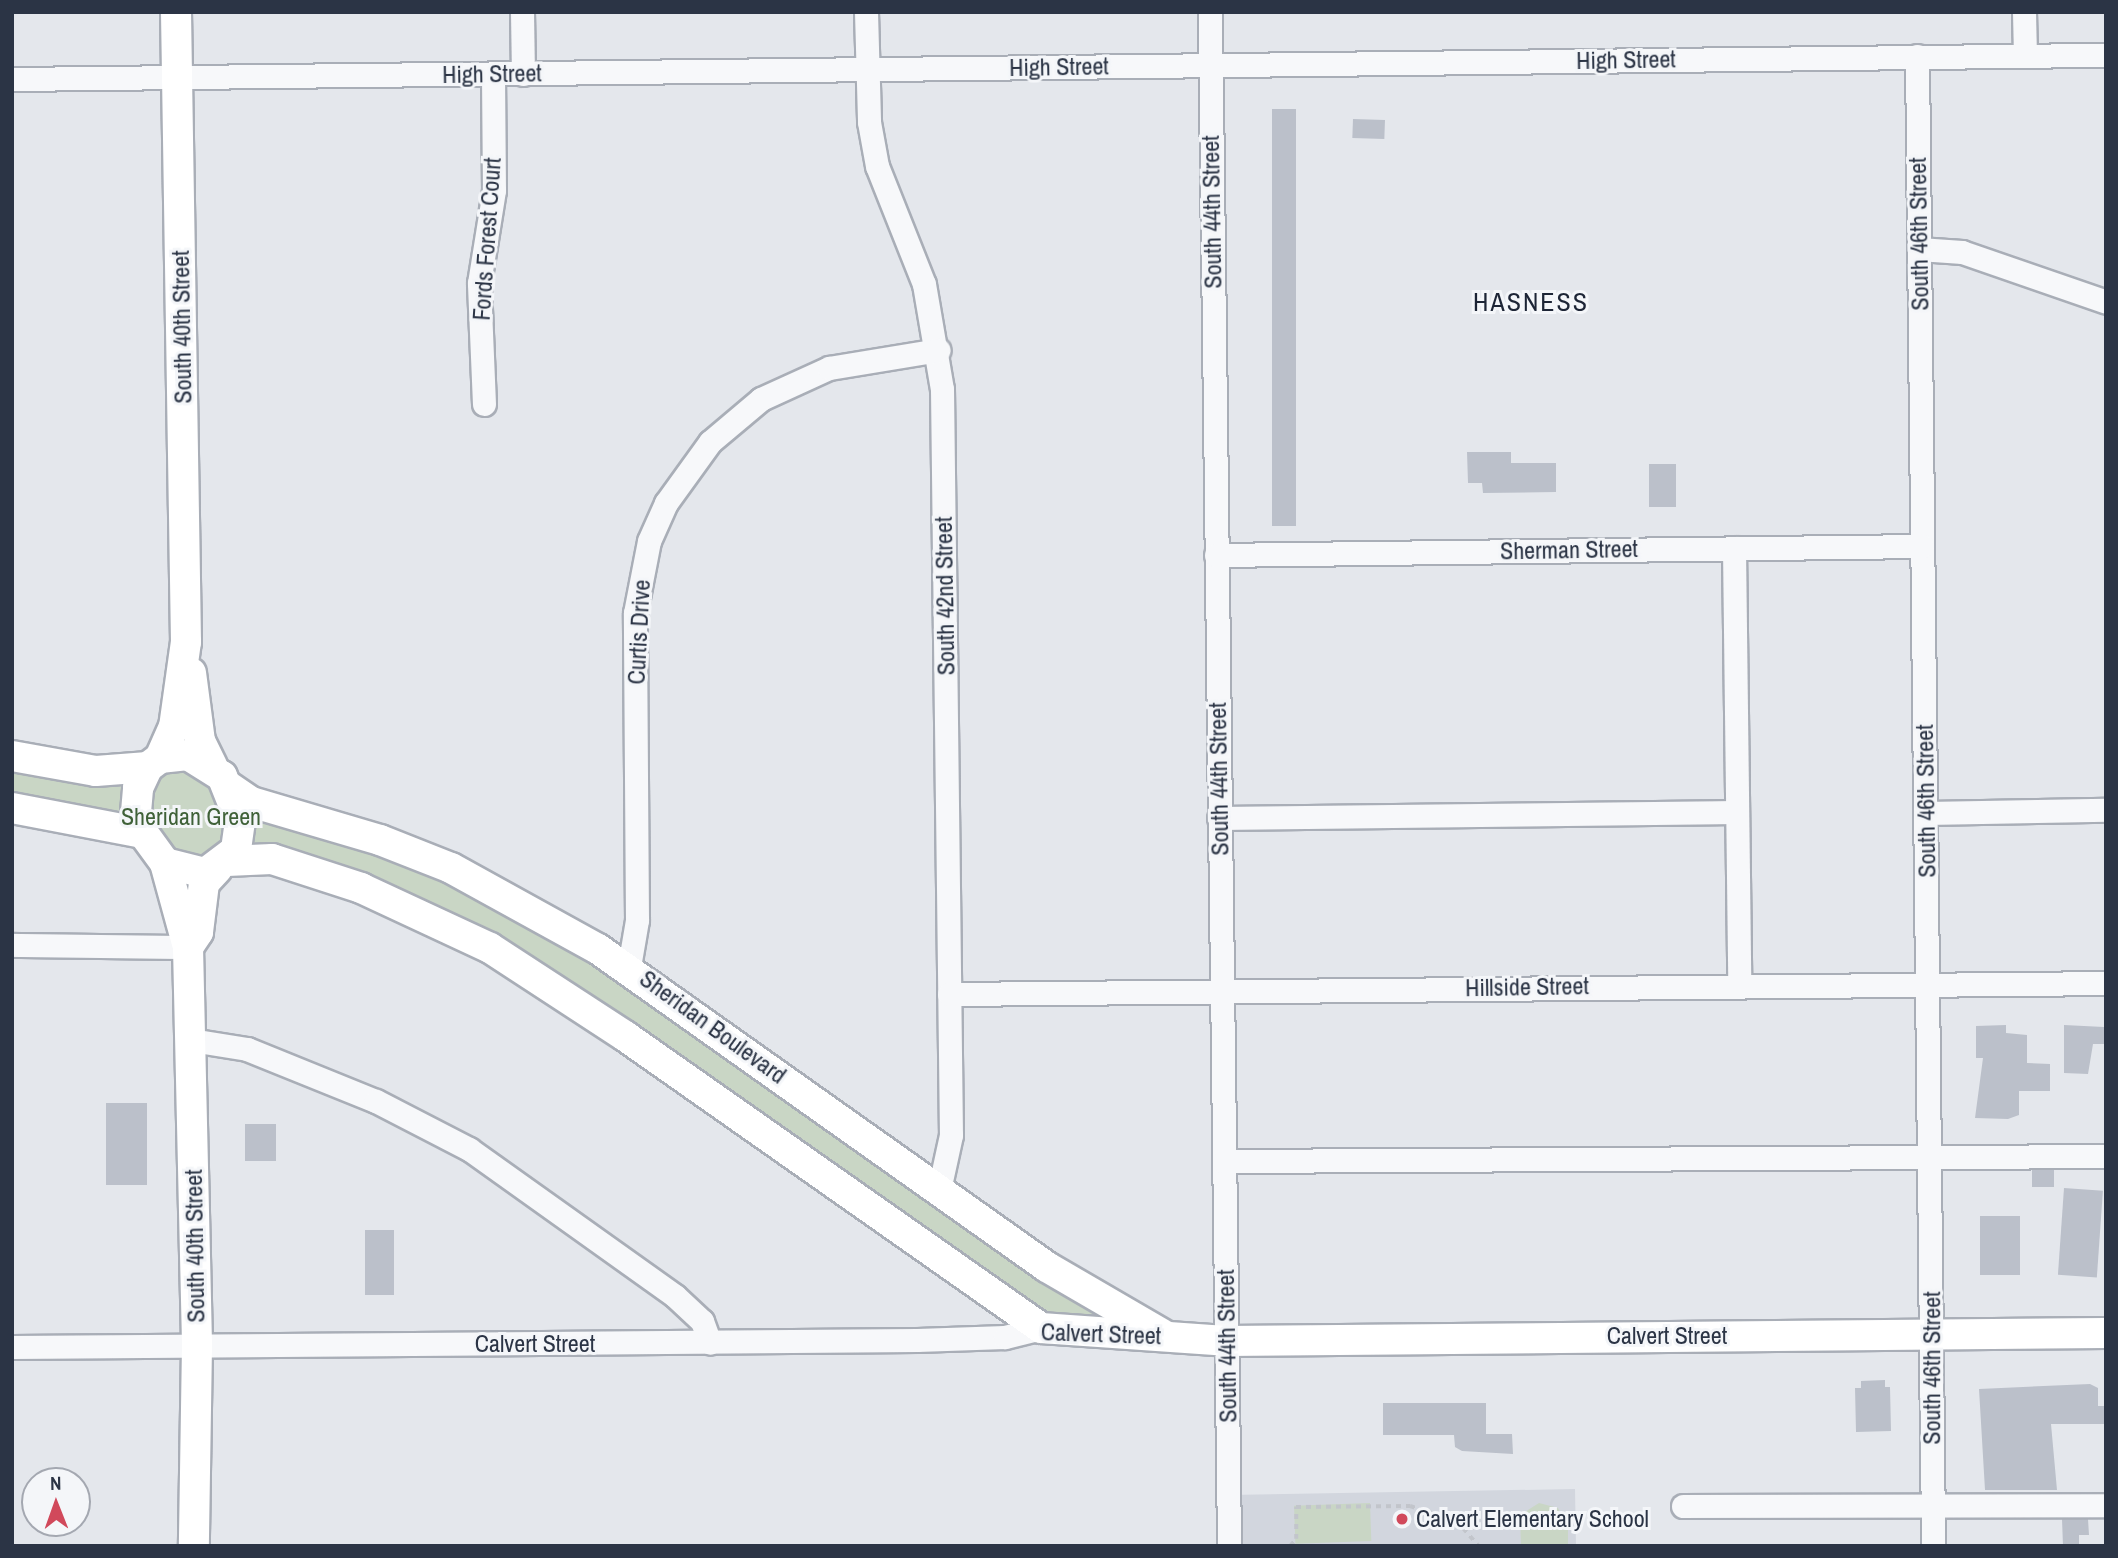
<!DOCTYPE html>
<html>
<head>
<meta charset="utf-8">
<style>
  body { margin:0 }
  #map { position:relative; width:2118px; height:1558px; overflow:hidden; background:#e4e7ec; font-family:"Archivo Narrow",sans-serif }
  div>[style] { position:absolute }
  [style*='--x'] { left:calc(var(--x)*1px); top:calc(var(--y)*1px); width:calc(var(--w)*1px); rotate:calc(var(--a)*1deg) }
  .built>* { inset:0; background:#d2d6de; transform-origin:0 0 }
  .green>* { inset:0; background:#c9d6c5; transform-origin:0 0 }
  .building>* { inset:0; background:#bbc0ca; transform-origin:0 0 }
  .path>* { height:3.5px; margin-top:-1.75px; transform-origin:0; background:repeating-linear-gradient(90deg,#c2c5cb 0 5px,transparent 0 10px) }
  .roads { filter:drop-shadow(2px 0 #a9aeb7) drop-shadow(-2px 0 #a9aeb7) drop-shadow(0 2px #a9aeb7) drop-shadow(0 -2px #a9aeb7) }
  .minor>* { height:23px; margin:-11.5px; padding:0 11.5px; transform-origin:11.5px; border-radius:11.5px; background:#f7f8fa }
  .major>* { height:30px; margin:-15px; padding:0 15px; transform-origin:15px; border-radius:15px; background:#fff }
  .dots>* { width:19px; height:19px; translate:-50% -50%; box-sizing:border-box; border:4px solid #f4f6f9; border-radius:50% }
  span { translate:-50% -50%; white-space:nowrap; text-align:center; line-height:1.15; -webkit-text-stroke:6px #f4f6f9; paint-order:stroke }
  .street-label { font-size:24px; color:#2b3445 }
  .park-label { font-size:24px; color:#3f6138 }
  .poi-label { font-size:24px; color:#2b3445 }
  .left { translate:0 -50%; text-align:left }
  .neighbourhood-label { font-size:26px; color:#1d2536; letter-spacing:2px }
  .frame { position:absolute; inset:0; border:14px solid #2b3445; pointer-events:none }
  .north { position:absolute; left:21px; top:1467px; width:70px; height:70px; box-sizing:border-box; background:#f4f6f9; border:2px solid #a4a8b1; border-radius:50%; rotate:359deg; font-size:19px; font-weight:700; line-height:28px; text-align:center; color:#2b3445 }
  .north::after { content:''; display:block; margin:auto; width:24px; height:32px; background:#d1495b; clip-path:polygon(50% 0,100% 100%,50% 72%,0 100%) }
</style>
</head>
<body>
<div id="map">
  <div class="built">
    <i style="left:1575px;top:1489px;width:57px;height:346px;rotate:89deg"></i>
  </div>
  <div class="green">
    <i style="clip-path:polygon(12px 756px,160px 758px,222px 776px,451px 868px,1162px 1334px,1067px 1332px,426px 914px,227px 861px,152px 849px,12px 808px)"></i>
    <i style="left:1370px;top:1503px;width:38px;height:76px;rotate:88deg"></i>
    <i style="clip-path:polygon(1539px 1503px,1558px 1508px,1568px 1528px,1568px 1546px,1521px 1546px,1520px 1515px)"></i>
  </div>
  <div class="building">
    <i style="left:1272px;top:109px;width:24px;height:417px"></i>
    <i style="left:1353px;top:119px;width:32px;height:19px;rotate:2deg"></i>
    <i style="clip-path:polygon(1467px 452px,1511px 452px,1511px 463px,1556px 463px,1556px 492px,1483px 493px,1482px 483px,1468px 483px)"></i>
    <i style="left:1649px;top:464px;width:27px;height:43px"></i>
    <i style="clip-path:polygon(2006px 1025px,2006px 1033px,2027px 1035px,2027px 1063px,2050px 1064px,2050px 1091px,2019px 1091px,2019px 1115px,2008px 1119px,1975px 1118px,1983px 1058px,1976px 1058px,1976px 1026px)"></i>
    <i style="clip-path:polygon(2064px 1025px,2104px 1027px,2104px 1044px,2093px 1044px,2088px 1074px,2064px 1073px)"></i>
    <i style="left:147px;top:1103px;width:82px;height:41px;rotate:90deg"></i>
    <i style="left:245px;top:1124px;width:31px;height:37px"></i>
    <i style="left:2032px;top:1170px;width:22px;height:17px"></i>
    <i style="left:2064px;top:1188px;width:39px;height:87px;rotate:4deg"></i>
    <i style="left:1980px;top:1216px;width:40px;height:59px"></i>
    <i style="left:365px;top:1230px;width:29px;height:65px"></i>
    <i style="clip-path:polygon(1885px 1380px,1885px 1387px,1890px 1387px,1891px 1431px,1856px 1432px,1855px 1388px,1861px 1388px,1861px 1381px)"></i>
    <i style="clip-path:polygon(2090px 1384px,2098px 1388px,2098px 1406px,2106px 1406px,2106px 1424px,2051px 1424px,2057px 1490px,1985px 1490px,1979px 1389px)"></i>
    <i style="clip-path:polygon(1383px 1403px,1486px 1403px,1486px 1434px,1512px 1434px,1513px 1454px,1462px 1451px,1455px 1447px,1454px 1435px,1383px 1435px)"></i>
    <i style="clip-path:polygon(2062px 1519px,2088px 1519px,2089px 1535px,2079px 1535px,2079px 1546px,2063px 1546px)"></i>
  </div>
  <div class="path">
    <i style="--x:1290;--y:1546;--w:9;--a:-49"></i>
    <i style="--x:1296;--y:1539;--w:32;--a:-90"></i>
    <i style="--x:1296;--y:1507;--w:114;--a:-0.5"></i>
    <i style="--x:1410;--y:1506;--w:49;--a:17.7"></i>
    <i style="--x:1457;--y:1521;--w:33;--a:49"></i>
  </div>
  <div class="roads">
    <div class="minor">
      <i style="--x:522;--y:12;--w:62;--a:89.1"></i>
      <i style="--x:866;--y:12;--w:110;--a:88.4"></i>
      <i style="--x:869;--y:122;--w:45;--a:79.7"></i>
      <i style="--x:877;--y:166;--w:127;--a:68.3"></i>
      <i style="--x:924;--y:284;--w:107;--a:80.3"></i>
      <i style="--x:942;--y:389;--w:746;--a:89.31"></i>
      <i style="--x:951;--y:1135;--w:56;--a:102.3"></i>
      <i style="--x:1210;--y:12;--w:1534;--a:89.29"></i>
      <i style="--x:2024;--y:12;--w:43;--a:88.7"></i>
      <i style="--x:1917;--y:56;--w:1490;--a:89.38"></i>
      <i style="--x:12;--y:79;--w:2094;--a:-0.66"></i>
      <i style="--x:1919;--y:249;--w:43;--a:4"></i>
      <i style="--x:1962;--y:252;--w:152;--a:19.1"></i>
      <i style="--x:484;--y:404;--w:121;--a:-92.4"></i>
      <i style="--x:479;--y:283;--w:94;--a:-80.8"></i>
      <i style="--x:494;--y:190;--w:116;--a:-90.5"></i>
      <i style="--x:1734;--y:548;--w:436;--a:89.3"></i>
      <i style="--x:1216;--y:555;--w:706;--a:-0.73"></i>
      <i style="--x:1926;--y:813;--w:180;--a:-1"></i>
      <i style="--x:1219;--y:818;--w:518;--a:-0.66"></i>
      <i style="--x:12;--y:945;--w:176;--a:0.7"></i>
      <i style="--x:629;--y:967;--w:48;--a:-80.3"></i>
      <i style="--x:637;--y:920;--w:307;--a:-90.4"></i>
      <i style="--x:635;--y:613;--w:73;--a:-79"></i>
      <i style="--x:649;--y:541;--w:42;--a:-65.9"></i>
      <i style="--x:666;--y:503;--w:75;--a:-54.2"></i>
      <i style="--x:710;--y:442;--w:67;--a:-40.1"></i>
      <i style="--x:761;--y:399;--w:75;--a:-24.5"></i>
      <i style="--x:829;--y:368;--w:111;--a:-9.3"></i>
      <i style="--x:949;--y:994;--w:1157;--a:-0.54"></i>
      <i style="--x:191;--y:1040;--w:57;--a:9.1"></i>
      <i style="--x:247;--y:1049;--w:139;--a:22"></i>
      <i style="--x:376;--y:1101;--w:105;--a:27.3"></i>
      <i style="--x:469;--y:1149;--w:253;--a:35.5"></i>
      <i style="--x:675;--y:1296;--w:37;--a:43"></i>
      <i style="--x:702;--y:1321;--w:23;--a:70"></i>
      <i style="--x:1224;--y:1161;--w:882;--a:-0.32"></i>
      <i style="--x:12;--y:1347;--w:905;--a:-0.44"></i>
      <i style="--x:917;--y:1340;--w:88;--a:-2"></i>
      <i style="--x:1005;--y:1337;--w:37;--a:-14"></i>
      <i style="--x:1683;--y:1506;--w:423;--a:-0.1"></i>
    </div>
    <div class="major">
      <i style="--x:191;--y:673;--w:69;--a:82.5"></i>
      <i style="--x:200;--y:741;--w:28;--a:64"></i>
      <i style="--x:188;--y:755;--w:40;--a:32"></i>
      <i style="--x:222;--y:776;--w:48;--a:68.2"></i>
      <i style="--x:240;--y:821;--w:29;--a:98"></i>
      <i style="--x:236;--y:850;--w:39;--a:143"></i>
      <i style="--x:205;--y:873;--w:41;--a:-166"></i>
      <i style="--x:165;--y:863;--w:37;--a:-126"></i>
      <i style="--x:143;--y:833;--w:22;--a:-108"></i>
      <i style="--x:136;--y:812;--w:24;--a:-85"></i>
      <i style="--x:138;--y:788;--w:23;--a:-65"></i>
      <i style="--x:148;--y:767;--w:15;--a:-37"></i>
      <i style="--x:160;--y:758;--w:28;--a:-6"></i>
      <i style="--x:12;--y:756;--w:85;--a:10.1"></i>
      <i style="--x:96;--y:771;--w:52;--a:-4.4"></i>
      <i style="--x:160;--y:758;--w:34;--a:-66"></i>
      <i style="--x:174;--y:727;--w:86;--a:-82"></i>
      <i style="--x:186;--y:642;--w:630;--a:-90.91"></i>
      <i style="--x:229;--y:787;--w:27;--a:34"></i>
      <i style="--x:251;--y:802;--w:134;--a:16.4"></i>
      <i style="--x:380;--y:840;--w:76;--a:21.5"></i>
      <i style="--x:451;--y:868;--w:168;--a:28.9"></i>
      <i style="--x:598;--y:949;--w:550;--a:35.31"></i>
      <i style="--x:1047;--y:1267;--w:133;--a:30.2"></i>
      <i style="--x:12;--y:808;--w:133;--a:10.8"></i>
      <i style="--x:227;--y:861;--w:45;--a:-2.5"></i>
      <i style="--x:272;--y:859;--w:94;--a:18"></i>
      <i style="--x:361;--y:888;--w:142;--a:24.9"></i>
      <i style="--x:490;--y:948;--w:161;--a:33.1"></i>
      <i style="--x:625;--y:1036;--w:508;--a:35.07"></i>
      <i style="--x:1041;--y:1328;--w:185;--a:4"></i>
      <i style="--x:1226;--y:1341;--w:880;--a:-0.52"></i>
      <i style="--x:165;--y:863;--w:87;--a:74.7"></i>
      <i style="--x:188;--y:947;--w:398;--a:88.7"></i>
      <i style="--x:197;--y:1345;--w:201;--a:90.9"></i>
      <i style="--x:188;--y:947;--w:18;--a:-56"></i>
      <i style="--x:198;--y:932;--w:49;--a:-83"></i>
      <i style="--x:204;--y:883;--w:19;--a:-47"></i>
    </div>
  </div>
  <div class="dots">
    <i style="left:1402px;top:1519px;background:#d1495b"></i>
  </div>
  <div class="street-label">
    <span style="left:1626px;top:60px;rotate:-1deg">High Street</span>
    <span style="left:1059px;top:67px;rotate:-1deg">High Street</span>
    <span style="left:492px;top:74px;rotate:-1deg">High Street</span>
    <span style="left:1212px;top:212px;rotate:-91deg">South 44th Street</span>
    <span style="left:1919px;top:234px;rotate:-91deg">South 46th Street</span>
    <span style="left:487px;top:239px;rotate:-86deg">Fords Forest Court</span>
    <span style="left:182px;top:327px;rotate:-91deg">South 40th Street</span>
    <span style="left:1569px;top:550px;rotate:-1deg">Sherman Street</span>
    <span style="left:945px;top:596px;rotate:-91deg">South 42nd Street</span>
    <span style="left:639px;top:632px;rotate:-87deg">Curtis Drive</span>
    <span style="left:1219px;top:779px;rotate:-91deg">South 44th Street</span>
    <span style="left:1926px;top:801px;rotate:-91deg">South 46th Street</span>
    <span style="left:1527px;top:987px;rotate:-1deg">Hillside Street</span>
    <span style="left:713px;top:1027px;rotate:36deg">Sheridan Boulevard</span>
    <span style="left:195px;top:1246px;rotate:-91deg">South 40th Street</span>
    <span style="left:1101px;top:1334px;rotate:2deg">Calvert Street</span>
    <span style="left:1667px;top:1336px">Calvert Street</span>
    <span style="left:535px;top:1344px">Calvert Street</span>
    <span style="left:1227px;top:1346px;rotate:-91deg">South 44th Street</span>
    <span style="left:1932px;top:1368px;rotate:-90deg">South 46th Street</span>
  </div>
  <div class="park-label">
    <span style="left:191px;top:817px">Sheridan Green</span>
  </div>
  <div class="poi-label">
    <span class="left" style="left:1416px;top:1519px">Calvert Elementary School</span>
  </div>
  <div class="neighbourhood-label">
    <span style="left:1531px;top:302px">HASNESS</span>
  </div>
  <div class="frame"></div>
  <div class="north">N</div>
</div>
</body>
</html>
